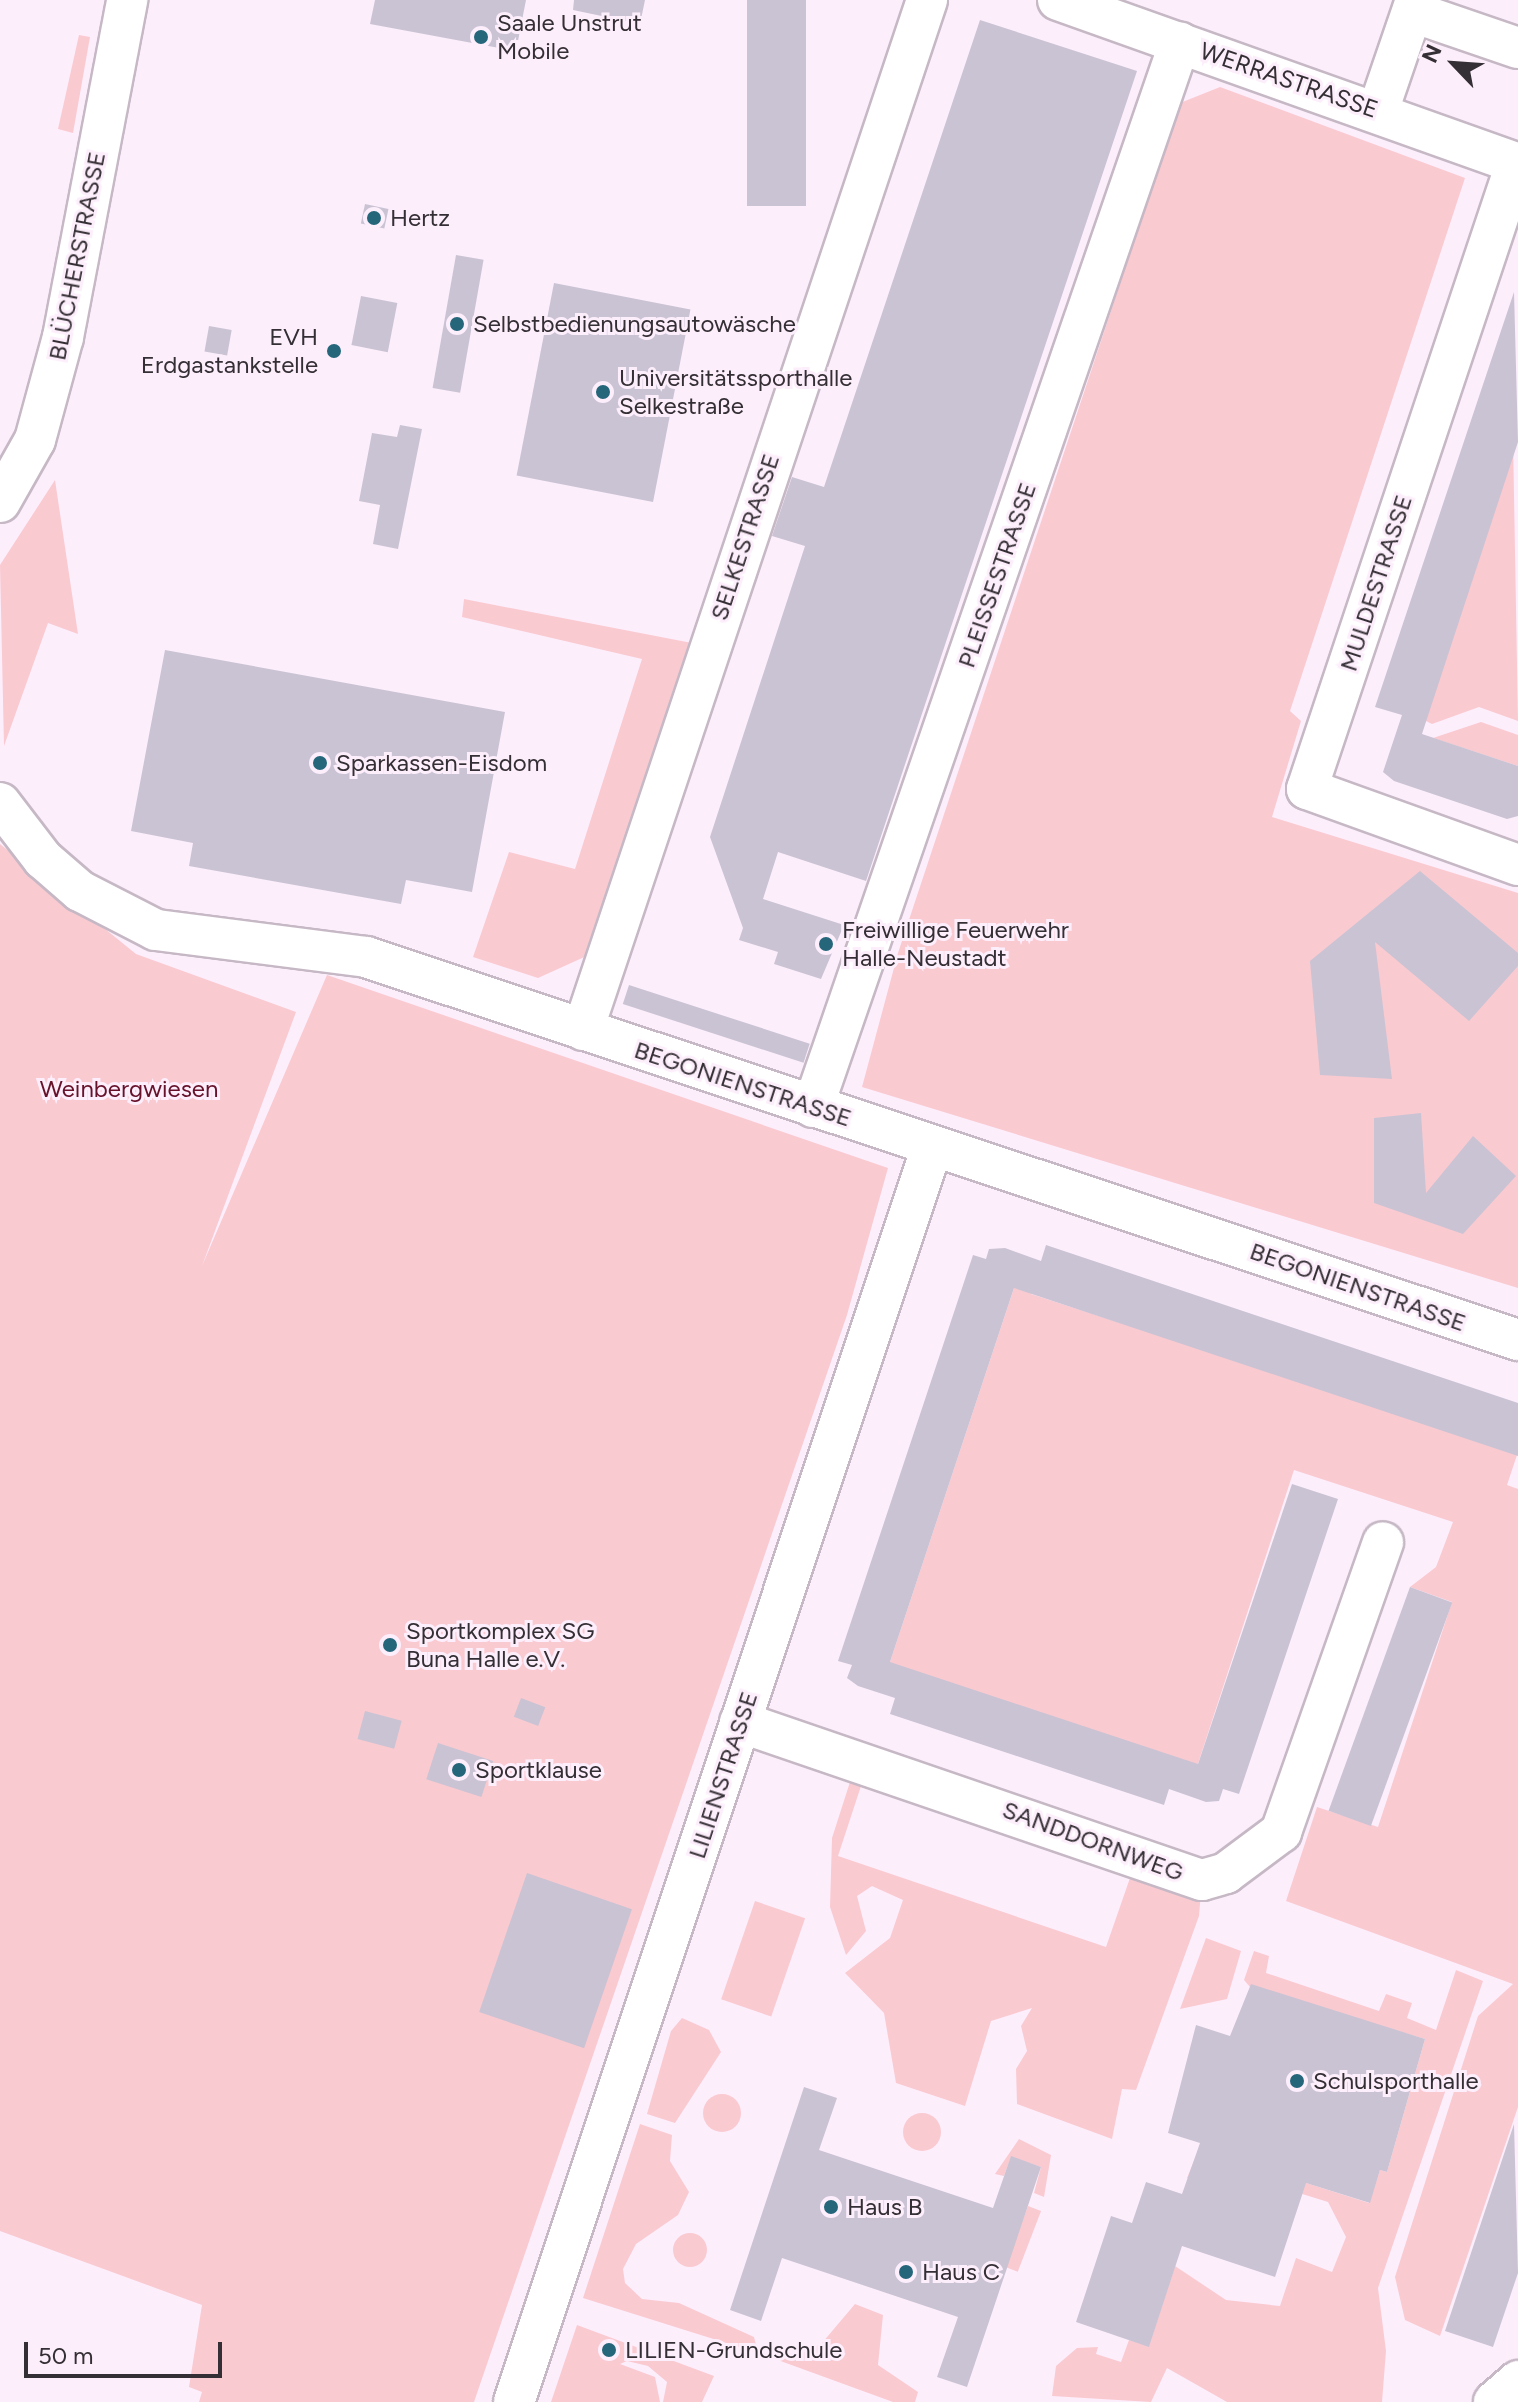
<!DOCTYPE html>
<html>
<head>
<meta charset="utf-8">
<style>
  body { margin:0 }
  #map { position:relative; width:1518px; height:2402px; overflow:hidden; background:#fdeefc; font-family:Figtree,sans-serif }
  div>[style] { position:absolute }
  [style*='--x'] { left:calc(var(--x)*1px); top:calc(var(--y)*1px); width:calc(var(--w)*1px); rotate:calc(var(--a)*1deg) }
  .green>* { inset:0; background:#facad1; transform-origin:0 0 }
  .round { border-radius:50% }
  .building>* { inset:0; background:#cac3d3; transform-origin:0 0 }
  .roads { filter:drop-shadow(2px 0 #c6b8c5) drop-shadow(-2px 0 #c6b8c5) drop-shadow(0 2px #c6b8c5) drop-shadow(0 -2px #c6b8c5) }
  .minor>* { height:40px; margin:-20px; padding:0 20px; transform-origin:20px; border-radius:20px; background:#fff }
  .dots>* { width:22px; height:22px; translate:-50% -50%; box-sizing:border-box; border:4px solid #fdeefc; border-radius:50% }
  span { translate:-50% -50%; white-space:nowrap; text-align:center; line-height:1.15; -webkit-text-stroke:6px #fdeefc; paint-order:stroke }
  .poi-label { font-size:24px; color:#342f34 }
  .left { translate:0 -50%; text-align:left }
  .right { translate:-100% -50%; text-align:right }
  .street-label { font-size:24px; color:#342f34 }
  .park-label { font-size:24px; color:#66122b }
  .north { position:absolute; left:1414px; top:24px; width:80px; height:80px; -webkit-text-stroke:6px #fdeefc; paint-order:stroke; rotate:295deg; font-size:22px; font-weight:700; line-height:32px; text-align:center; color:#342f34 }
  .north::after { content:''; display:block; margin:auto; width:28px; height:36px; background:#342f34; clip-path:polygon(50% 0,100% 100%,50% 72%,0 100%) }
  .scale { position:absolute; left:24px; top:2342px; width:198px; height:36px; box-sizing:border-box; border:4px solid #342f34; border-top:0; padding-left:10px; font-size:24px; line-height:28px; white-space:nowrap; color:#342f34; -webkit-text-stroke:6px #fdeefc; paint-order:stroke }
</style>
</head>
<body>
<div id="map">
  <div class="green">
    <i style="clip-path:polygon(79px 35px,90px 37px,73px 133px,58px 129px)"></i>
    <i style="clip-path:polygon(1220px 87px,1465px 178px,1290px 711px,1301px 721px,1272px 817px,1518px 893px,1518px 1288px,862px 1087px,898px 953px,1180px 103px)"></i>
    <i style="clip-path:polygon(1513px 438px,1518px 721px,1479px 707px,1432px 724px,1424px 720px)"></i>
    <i style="clip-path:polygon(55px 480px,78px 634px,48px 623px,4px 746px,0 565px)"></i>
    <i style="clip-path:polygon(464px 599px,692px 643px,591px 954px,538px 978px,473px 957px,509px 852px,575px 869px,642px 659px,462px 617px)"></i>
    <i style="clip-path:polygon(1481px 722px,1518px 735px,1518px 766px,1433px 738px)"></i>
    <i style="clip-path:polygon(0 844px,136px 954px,296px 1012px,202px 1266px,327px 975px,888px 1168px,847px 1315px,474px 2402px,199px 2402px,202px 2392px,189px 2387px,202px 2305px,0 2231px)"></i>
    <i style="clip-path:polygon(1020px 1270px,1031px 1294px,1518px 1452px,1507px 1485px,1518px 1489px,1518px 2107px,1440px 2336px,1405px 2320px,1395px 2277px,1478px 2016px,1513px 1984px,1286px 1901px,1317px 1807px,1378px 1827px,1452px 1602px,1410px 1587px,1436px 1567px,1453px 1522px,1294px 1470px,1193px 1779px,885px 1677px)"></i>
    <i style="clip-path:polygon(858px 1757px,1009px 1811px,1000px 1833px,861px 1786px,838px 1856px,1106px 1947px,1130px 1878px,1013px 1837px,1021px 1815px,1202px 1880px,1199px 1916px,1136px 2090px,1122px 2089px,1112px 2139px,1017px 2104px,1016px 2069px,1027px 2051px,1021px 2026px,1032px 2008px,991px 2021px,965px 2106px,896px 2083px,884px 2013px,845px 1973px,890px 1938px,903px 1900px,872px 1886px,857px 1896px,866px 1931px,846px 1955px,830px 1907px,832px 1838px)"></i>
    <i style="left:755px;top:1901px;width:53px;height:104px;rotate:19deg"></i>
    <i style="clip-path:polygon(1206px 1938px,1241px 1951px,1227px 1999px,1180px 2009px)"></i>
    <i style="clip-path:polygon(1254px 1951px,1269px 1956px,1266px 1973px,1379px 2011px,1386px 1994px,1412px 2003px,1407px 2018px,1436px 2030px,1456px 1970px,1483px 1981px,1378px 2288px,1386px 2351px,1382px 2402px,1227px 2402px,1167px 2368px,1151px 2402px,1052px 2396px,1056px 2366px,1077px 2348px,1098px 2347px,1096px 2354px,1121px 2362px,1129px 2340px,1149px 2346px,1175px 2266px,1226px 2300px,1280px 2306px,1296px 2258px,1332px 2272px,1346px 2237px,1328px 2202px,1244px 2176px,1238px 2195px,1187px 2178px,1199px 2149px,1369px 2203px,1380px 2170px,1387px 2172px,1425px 2039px,1250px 1987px,1244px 1980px)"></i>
    <i style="clip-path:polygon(682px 2018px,709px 2030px,721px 2052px,675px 2123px,647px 2114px,671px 2031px)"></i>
    <i class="round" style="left:703px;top:2094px;width:38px;height:38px"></i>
    <i class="round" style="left:903px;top:2113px;width:38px;height:38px"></i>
    <i style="clip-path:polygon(640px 2124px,672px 2135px,670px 2161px,689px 2192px,678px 2215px,636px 2244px,623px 2269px,625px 2283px,642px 2299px,679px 2303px,754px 2337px,758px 2353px,583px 2298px)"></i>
    <i style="clip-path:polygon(1019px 2139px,1051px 2155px,1044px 2197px,1034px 2193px,1041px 2167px,1011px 2157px,1004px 2176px,995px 2174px)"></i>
    <i style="left:1028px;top:2206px;width:14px;height:65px;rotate:21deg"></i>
    <i class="round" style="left:673px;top:2233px;width:34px;height:34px"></i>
    <i style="clip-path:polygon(855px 2304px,883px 2315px,878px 2365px,918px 2392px,915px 2402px,893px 2402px,775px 2359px,780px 2348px,796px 2356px,822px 2343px)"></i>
    <i style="clip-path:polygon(577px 2325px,714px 2376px,702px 2402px,663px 2402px,667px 2382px,648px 2366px,627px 2361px,620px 2364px,655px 2377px,660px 2402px,551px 2402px)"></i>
  </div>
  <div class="building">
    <i style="clip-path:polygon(375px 0,526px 0,516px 51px,370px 24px)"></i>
    <i style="clip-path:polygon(574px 0,645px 0,640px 24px,573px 10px)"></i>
    <i style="left:747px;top:0;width:59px;height:206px"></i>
    <i style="clip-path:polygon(980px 20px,1137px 71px,866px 881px,778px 852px,763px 899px,844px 925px,821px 979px,774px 964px,778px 952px,739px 940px,743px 928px,710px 837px,805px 546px,772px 536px,792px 477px,824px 487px)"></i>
    <i style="left:365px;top:204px;width:24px;height:20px;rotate:12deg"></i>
    <i style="left:456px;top:255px;width:28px;height:135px;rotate:10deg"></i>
    <i style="left:554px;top:283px;width:139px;height:196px;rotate:11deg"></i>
    <i style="clip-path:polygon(1514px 292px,1518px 442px,1422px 734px,1518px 766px,1518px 816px,1507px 819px,1394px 781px,1383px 772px,1402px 715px,1375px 707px)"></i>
    <i style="left:361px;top:296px;width:37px;height:50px;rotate:11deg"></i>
    <i style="left:209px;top:326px;width:23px;height:26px;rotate:10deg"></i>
    <i style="clip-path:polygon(400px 425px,422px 429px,398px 549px,373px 544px,380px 505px,359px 501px,372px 433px,397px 437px)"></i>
    <i style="clip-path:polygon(165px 650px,505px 712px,472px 892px,406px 880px,401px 904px,189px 866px,193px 843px,131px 831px)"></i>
    <i style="clip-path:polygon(1420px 871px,1518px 953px,1518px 966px,1469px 1021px,1375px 942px,1392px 1079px,1320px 1075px,1310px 961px)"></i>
    <i style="left:629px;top:985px;width:190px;height:20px;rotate:18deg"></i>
    <i style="clip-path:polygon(1421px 1113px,1426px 1193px,1473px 1136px,1516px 1176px,1463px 1234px,1374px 1203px,1374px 1118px)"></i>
    <i style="clip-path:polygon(1046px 1245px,1518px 1403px,1518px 1456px,1014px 1288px,890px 1662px,1198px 1764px,1292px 1484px,1338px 1499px,1239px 1794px,1223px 1789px,1219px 1801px,1206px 1802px,1169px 1789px,1164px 1805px,890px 1714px,895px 1698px,858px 1686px,847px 1678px,852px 1665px,838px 1661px,973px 1255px,986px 1259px,989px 1249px,1005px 1248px,1041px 1261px)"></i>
    <i style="left:1410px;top:1587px;width:45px;height:238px;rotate:20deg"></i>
    <i style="left:521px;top:1698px;width:26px;height:20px;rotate:21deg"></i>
    <i style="left:365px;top:1711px;width:38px;height:29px;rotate:15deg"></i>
    <i style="left:438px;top:1743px;width:58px;height:38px;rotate:18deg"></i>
    <i style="left:527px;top:1873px;width:111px;height:147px;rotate:19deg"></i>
    <i style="clip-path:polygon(1251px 1984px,1425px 2039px,1387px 2172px,1380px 2170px,1370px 2203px,1306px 2183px,1275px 2277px,1182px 2246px,1149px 2347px,1076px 2322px,1111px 2216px,1132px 2223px,1146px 2182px,1182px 2194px,1200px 2143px,1168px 2133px,1196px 2025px,1230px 2036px)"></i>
    <i style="clip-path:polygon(804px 2087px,837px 2098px,819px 2150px,993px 2208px,1011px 2156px,1041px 2167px,967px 2387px,937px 2377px,958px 2317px,782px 2258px,761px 2321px,730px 2310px)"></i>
    <i style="clip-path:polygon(1514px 2124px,1518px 2273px,1493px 2347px,1445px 2331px)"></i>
  </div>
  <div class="roads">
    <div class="minor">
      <i style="--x:1058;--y:0;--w:488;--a:19.6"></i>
      <i style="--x:1413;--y:12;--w:111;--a:18.9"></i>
      <i style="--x:1378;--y:111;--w:117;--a:-71.1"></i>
      <i style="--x:1516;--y:164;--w:659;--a:108.49"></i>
      <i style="--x:1307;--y:789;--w:224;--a:19.8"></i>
      <i style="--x:0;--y:502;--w:71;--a:-60.6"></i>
      <i style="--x:35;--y:440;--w:107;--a:-74.8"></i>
      <i style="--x:63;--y:337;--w:343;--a:-79.2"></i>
      <i style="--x:0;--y:803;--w:71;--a:52.5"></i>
      <i style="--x:43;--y:859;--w:49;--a:40.9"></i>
      <i style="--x:80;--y:891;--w:85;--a:27.2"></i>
      <i style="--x:156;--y:930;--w:212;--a:7.3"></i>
      <i style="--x:366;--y:957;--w:1214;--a:18.39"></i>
      <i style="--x:583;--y:1030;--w:1086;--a:-71.53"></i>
      <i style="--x:813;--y:1107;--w:1126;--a:-70.99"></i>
      <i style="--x:740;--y:1722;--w:488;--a:18.9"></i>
      <i style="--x:1202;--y:1880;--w:25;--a:-16"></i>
      <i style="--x:1226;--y:1873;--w:69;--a:-36.7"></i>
      <i style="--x:1281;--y:1832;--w:307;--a:-70.6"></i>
      <i style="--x:514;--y:2402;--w:1323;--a:-71.58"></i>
      <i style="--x:1494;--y:2402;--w:32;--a:-41"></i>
    </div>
  </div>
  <div class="dots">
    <i style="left:481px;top:37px;background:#25667a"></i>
    <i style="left:374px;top:218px;background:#25667a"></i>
    <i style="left:457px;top:324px;background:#25667a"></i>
    <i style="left:334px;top:351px;background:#25667a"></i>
    <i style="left:603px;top:392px;background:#25667a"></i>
    <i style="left:320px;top:763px;background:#25667a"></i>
    <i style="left:826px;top:944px;background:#25667a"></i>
    <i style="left:390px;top:1645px;background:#25667a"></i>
    <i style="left:459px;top:1770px;background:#25667a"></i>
    <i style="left:1297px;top:2081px;background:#25667a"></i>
    <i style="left:831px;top:2207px;background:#25667a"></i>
    <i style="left:906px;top:2272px;background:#25667a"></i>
    <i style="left:609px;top:2350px;background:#25667a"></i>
  </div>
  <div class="poi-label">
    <span class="left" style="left:497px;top:37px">Saale Unstrut<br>Mobile</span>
    <span class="left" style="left:390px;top:218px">Hertz</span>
    <span class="left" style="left:473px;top:324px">Selbstbedienungsautowäsche</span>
    <span class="right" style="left:318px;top:351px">EVH<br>Erdgastankstelle</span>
    <span class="left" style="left:619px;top:392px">Universitätssporthalle<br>Selkestraße</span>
    <span class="left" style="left:336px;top:763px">Sparkassen-Eisdom</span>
    <span class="left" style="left:842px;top:944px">Freiwillige Feuerwehr<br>Halle-Neustadt</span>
    <span class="left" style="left:406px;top:1645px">Sportkomplex SG<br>Buna Halle e.V.</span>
    <span class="left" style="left:475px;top:1770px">Sportklause</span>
    <span class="left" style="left:1313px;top:2081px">Schulsporthalle</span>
    <span class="left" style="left:847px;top:2207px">Haus B</span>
    <span class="left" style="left:922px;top:2272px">Haus C</span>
    <span class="left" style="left:625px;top:2350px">LILIEN-Grundschule</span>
  </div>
  <div class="street-label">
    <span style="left:1289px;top:80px;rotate:19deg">WERRASTRASSE</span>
    <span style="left:77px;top:256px;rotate:-79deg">BLÜCHERSTRASSE</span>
    <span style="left:745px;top:537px;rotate:-72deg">SELKESTRASSE</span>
    <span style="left:997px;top:575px;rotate:-71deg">PLEISSESTRASSE</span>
    <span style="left:1376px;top:583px;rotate:-72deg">MULDESTRASSE</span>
    <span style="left:743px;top:1084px;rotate:18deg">BEGONIENSTRASSE</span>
    <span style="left:1358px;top:1287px;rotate:19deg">BEGONIENSTRASSE</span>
    <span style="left:723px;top:1775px;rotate:-72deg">LILIENSTRASSE</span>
    <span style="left:1093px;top:1841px;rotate:20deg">SANDDORNWEG</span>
  </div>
  <div class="park-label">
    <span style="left:129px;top:1089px">Weinbergwiesen</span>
  </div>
  <div class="north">N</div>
  <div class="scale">50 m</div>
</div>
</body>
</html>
